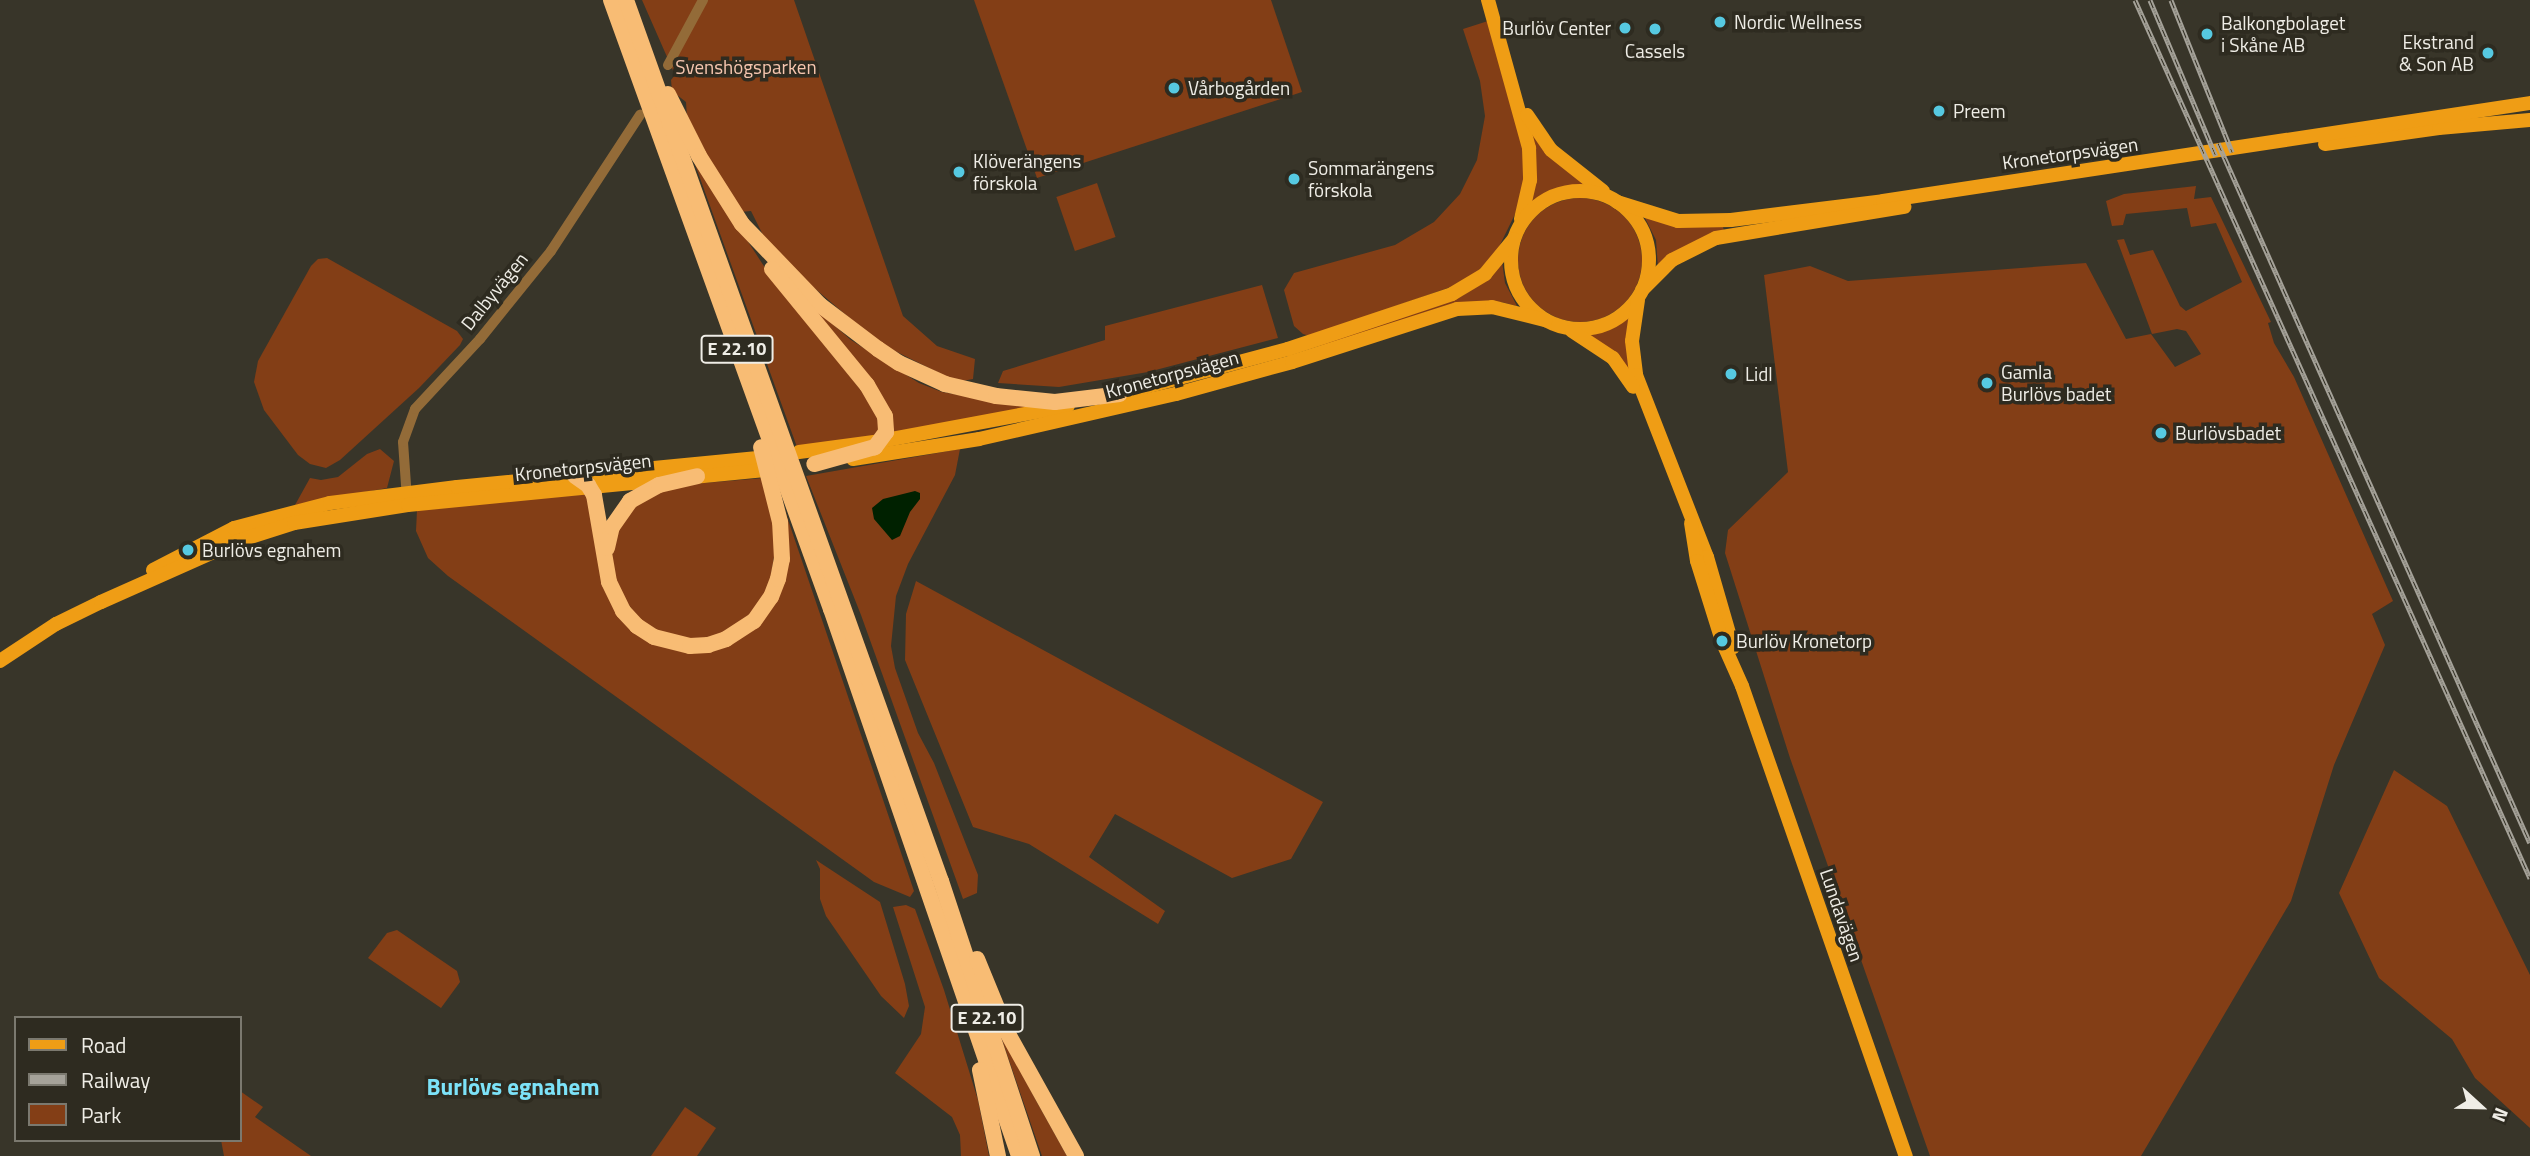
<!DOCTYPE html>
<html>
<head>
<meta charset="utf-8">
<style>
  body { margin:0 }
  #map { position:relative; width:2530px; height:1156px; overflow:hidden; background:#383529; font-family:"Titillium Web",sans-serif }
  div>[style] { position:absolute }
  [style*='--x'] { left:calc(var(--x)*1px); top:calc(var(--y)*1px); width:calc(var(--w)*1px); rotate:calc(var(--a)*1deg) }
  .green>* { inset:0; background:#833e16; transform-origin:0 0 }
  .round { border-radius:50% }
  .water>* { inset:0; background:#002100 }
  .minor>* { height:10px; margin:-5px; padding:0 5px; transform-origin:5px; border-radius:5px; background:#936b38 }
  .major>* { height:14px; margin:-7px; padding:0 7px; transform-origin:7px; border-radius:7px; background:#ef9d15 }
  .major>.ring { margin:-7px; padding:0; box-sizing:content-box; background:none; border:14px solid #ef9d15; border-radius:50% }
  .highway>* { height:16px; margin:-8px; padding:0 8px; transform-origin:8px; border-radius:8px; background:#f8bc74 }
  .rail>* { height:5px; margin-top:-2.5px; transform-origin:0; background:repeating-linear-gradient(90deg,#2e2b20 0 8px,#a5a299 0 16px); box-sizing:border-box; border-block:2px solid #a5a299 }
  .dots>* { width:19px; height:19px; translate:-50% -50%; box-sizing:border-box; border:4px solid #2e2b20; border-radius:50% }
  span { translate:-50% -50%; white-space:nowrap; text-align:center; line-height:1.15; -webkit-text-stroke:7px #2e2b20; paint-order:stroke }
  .shield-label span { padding:2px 5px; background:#2e2b20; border:2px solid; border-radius:5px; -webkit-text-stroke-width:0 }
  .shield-label { font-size:18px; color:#efede6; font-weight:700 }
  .poi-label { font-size:19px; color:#efede6 }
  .left { translate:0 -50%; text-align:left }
  .right { translate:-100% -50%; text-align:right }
  .park-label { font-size:19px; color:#f6c6af }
  .street-label { font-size:19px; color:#efede6 }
  .quarter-label { font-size:23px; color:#7ce2f8; font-weight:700 }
  .legend { position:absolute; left:14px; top:1016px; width:228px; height:126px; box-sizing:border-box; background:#2e2b20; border:2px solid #7b796f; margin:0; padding:9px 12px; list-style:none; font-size:21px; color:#efede6 }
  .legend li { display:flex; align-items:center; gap:14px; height:35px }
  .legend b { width:35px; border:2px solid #7b796f }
  .north { position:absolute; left:2446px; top:1072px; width:70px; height:70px; -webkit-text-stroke:5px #2e2b20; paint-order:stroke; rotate:112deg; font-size:19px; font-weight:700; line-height:28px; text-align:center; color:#efede6 }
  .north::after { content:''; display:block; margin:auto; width:24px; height:32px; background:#efede6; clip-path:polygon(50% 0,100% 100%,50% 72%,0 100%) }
</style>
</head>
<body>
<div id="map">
  <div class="green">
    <i style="clip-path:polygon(642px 0,794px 0,903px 316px,937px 346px,975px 359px,973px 379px,957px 382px,879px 343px,786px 264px,767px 243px,751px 211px,740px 212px,719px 181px,687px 118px,686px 102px,672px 91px,671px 80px,675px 75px)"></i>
    <i style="clip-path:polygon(974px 0,1271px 0,1302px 92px,1037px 178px)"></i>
    <i style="clip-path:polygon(1488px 21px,1521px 128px,1527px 174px,1519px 206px,1496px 253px,1468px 281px,1310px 336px,1303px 334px,1294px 326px,1284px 290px,1294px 273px,1395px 245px,1434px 222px,1460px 194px,1477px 160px,1485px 116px,1480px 81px,1463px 29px)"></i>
    <i style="clip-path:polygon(1526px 119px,1590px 184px,1557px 188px,1526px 207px)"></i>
    <i style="clip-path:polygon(692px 156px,775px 283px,877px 410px,879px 435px,797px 447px)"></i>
    <i style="left:1097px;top:183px;width:57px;height:43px;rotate:71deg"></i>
    <i style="clip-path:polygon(2196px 186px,2194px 199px,2211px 197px,2271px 322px,2268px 323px,2274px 343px,2294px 377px,2393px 601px,2372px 614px,2385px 645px,2334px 765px,2291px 901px,2141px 1156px,1930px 1156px,1790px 758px,1725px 553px,1728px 530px,1788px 472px,1764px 275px,1810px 266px,1848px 281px,2086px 263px,2126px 339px,2151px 334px,2175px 367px,2201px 354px,2186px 331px,2177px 329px,2152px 334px,2117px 240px,2124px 239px,2130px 255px,2153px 250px,2180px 306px,2186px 311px,2242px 282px,2216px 223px,2191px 227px,2187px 208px,2126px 214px,2123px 225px,2112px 226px,2106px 201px,2124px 194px)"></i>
    <i class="round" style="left:1518px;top:198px;width:124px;height:124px"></i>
    <i style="clip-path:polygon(1644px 216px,1701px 227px,1723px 227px,1724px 231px,1658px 268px,1656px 240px)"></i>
    <i style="clip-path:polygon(327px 258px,457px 331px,463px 339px,460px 345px,419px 388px,340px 460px,326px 468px,310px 464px,298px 455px,264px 410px,254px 382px,258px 361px,311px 266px,318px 259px)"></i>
    <i style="clip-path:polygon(1502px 261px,1505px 283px,1517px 306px,1501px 302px,1307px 349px,1462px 296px,1486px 280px)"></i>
    <i style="clip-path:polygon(1262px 285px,1278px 338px,1148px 372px,1059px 387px,998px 383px,1003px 371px,1105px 340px,1105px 326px)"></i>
    <i style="clip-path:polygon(796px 292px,851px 340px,919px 383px,942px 392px,1035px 408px,892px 434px)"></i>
    <i style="clip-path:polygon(1630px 317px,1629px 369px,1589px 336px,1611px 329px)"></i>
    <i style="clip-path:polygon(380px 449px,394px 461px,387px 488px,295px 505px,310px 478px,321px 480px,338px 477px,367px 454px)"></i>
    <i style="clip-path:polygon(960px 449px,955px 475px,908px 564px,896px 596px,891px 646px,895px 668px,918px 733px,934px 763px,978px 875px,977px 893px,963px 899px,861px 615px,806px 476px)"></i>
    <i style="clip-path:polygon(764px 478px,777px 538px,768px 594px,739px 627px,701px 640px,661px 634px,638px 618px,616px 587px,612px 555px,617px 530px,631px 508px,651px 494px,692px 484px)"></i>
    <i style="clip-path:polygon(586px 492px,610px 598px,683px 651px,767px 614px,782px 502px,914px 891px,910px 897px,874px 882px,448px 576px,428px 558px,416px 531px,417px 510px)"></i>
    <i style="clip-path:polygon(916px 581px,1323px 802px,1291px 859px,1232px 878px,1115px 814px,1089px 857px,1165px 911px,1158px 924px,1029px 844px,973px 827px,905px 660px,906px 614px)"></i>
    <i style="clip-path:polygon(2394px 770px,2447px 806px,2530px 975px,2530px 1128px,2475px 1078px,2452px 1039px,2379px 978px,2339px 893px)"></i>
    <i style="clip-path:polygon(816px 860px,880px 902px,905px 984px,909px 1006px,904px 1018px,881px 996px,826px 916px,820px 899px,820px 869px)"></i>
    <i style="clip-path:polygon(906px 905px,915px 909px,944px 990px,978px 1100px,989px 1156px,961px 1156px,960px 1135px,952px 1117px,895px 1073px,921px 1034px,925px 1007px,893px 907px)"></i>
    <i style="clip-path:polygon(397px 930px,457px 971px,460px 982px,441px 1008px,368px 958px,387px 933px)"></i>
    <i style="clip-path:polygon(999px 1031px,1038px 1104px,1067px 1156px,1042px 1156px)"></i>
    <i style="clip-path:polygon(240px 1091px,263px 1107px,255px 1117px,311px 1156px,224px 1156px,221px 1140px,240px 1140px)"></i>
    <i style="clip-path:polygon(685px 1107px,716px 1128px,697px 1156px,651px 1156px)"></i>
  </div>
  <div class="water">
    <i style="clip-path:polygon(915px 491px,920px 493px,920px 499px,910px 512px,900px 536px,892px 540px,874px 519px,872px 508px,883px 499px)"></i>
  </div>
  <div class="minor">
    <i style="--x:668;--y:65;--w:74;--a:-61.7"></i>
    <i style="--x:407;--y:499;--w:57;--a:-94"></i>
    <i style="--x:403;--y:442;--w:35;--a:-70"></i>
    <i style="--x:415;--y:409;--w:96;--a:-47.1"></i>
    <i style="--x:480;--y:339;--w:113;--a:-51.1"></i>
    <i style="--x:551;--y:251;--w:163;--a:-56.8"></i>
  </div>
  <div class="major">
    <i style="--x:1488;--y:0;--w:154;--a:74.5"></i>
    <i style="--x:1529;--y:148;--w:32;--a:88"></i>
    <i style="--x:1530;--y:180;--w:40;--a:103"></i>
    <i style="--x:1527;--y:115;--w:42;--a:55.6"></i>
    <i style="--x:1551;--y:150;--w:66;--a:38.3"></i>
    <i style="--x:2325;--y:144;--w:115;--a:-8"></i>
    <i style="--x:2439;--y:128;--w:91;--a:-5"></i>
    <i class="ring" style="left:1511px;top:191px;width:124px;height:124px"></i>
    <i style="--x:1617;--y:202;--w:64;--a:17.3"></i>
    <i style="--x:1678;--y:221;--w:53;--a:-1.1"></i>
    <i style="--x:1731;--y:220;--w:153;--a:-7.1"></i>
    <i style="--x:1883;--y:201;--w:654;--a:-8.61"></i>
    <i style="--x:1642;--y:290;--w:42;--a:-45"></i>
    <i style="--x:1672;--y:260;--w:49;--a:-26.6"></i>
    <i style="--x:1716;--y:238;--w:191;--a:-9.4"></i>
    <i style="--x:1638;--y:300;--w:41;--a:98.3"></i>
    <i style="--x:1632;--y:341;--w:34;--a:83"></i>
    <i style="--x:1636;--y:375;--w:195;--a:68.7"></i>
    <i style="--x:1707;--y:557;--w:94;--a:73.9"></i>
    <i style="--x:1572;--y:331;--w:49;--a:33.4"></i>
    <i style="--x:1613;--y:358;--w:35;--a:55"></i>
    <i style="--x:1112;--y:396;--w:182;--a:-15"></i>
    <i style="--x:1288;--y:349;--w:173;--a:-18.5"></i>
    <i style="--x:1452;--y:294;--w:39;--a:-31"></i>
    <i style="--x:1485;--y:274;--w:45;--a:-50.4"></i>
    <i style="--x:799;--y:452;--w:83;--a:-7.6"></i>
    <i style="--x:881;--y:441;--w:190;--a:-10.6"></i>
    <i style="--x:853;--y:459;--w:128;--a:-9"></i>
    <i style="--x:979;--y:439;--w:202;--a:-12.9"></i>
    <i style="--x:1176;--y:394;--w:120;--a:-15.4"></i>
    <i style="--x:1292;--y:362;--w:173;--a:-17.8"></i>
    <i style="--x:1457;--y:309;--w:35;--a:-3"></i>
    <i style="--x:1492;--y:307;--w:55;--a:13.8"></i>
    <i style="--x:1691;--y:523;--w:38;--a:81"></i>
    <i style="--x:1697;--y:561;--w:84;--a:72.6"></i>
    <i style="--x:1722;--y:641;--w:49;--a:66"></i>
    <i style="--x:1742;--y:686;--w:498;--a:70.8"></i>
    <i style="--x:153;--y:570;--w:91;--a:-27.4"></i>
    <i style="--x:234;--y:528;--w:99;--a:-14.6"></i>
    <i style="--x:330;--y:503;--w:128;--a:-7.2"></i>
    <i style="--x:457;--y:487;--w:302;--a:-5.5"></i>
    <i style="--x:0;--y:661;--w:67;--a:-33.5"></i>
    <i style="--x:56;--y:624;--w:50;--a:-26.1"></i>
    <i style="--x:101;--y:602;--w:150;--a:-24"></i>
    <i style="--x:238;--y:541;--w:59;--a:-17.8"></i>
    <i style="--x:294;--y:523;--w:115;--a:-9"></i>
    <i style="--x:408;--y:505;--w:356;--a:-5.6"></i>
  </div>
  <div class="highway">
    <i style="--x:611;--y:0;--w:648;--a:70.14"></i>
    <i style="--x:831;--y:609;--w:578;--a:71.03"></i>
    <i style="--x:626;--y:0;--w:936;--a:70.33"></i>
    <i style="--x:941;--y:881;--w:290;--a:71.7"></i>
    <i style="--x:668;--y:94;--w:69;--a:63.4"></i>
    <i style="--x:699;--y:156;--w:80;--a:57.7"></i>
    <i style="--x:742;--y:224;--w:112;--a:46.1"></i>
    <i style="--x:820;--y:305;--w:73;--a:37.2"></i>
    <i style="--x:878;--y:349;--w:25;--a:34"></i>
    <i style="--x:899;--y:363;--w:51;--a:24.5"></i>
    <i style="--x:945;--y:384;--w:52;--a:13.2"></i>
    <i style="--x:996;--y:396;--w:59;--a:5.8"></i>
    <i style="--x:1055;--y:402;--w:65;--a:-7"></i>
    <i style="--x:772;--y:269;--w:150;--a:50.7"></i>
    <i style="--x:867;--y:385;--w:36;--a:60"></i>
    <i style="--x:885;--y:416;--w:16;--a:86"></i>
    <i style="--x:886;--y:432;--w:19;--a:126"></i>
    <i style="--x:875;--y:447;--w:63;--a:164.4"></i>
    <i style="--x:575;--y:476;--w:16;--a:35"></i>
    <i style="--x:588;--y:485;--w:12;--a:59"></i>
    <i style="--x:594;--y:495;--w:88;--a:80.2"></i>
    <i style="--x:609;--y:582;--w:32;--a:64"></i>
    <i style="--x:623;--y:611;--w:21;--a:47"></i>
    <i style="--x:637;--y:626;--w:20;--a:33"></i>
    <i style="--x:654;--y:637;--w:37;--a:14"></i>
    <i style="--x:690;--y:646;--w:18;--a:-3"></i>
    <i style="--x:708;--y:645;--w:19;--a:-18"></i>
    <i style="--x:726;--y:639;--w:33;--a:-33"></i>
    <i style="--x:754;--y:621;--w:29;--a:-55"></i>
    <i style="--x:771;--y:597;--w:19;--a:-69"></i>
    <i style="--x:778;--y:579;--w:20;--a:-79"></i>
    <i style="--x:782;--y:559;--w:37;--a:-93"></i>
    <i style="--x:780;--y:522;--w:77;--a:-104.2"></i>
    <i style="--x:607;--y:548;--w:22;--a:-77"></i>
    <i style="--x:612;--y:527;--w:32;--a:-55"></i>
    <i style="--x:630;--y:501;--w:33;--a:-29"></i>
    <i style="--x:659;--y:485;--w:39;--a:-13"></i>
    <i style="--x:977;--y:959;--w:79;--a:67.7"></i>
    <i style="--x:1007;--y:1032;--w:142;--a:60.9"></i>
    <i style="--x:980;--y:1070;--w:88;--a:78.2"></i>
  </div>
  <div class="rail">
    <i style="--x:2135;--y:0;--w:963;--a:65.78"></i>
    <i style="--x:2150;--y:0;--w:169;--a:67.1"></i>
    <i style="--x:2171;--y:0;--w:164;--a:68.1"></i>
    <i style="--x:2218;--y:143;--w:766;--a:65.98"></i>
  </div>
  <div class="dots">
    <i style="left:1720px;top:22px;background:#56c9e1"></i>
    <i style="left:1625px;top:28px;background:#56c9e1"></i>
    <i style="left:1655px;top:29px;background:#56c9e1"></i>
    <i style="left:2207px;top:34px;background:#56c9e1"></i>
    <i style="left:2488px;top:53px;background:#56c9e1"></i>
    <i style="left:1174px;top:88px;background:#56c9e1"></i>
    <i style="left:1939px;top:111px;background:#56c9e1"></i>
    <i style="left:959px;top:172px;background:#56c9e1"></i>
    <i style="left:1294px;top:179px;background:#56c9e1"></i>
    <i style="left:1731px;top:374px;background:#56c9e1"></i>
    <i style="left:1987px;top:383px;background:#56c9e1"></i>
    <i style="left:2161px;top:433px;background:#56c9e1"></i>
    <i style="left:188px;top:550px;background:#56c9e1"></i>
    <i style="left:1722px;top:641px;background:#56c9e1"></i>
  </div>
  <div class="shield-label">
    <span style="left:737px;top:349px">E 22.10</span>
    <span style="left:987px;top:1018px">E 22.10</span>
  </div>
  <div class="poi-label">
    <span class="left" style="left:1734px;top:22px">Nordic Wellness</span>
    <span class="left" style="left:2221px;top:34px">Balkongbolaget<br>i Skåne AB</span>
    <span class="right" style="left:1611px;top:28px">Burlöv Center</span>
    <span class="right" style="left:2474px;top:53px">Ekstrand<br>&amp; Son AB</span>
    <span style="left:1655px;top:51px">Cassels</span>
    <span class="left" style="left:1188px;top:88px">Vårbogården</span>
    <span class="left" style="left:1953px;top:111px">Preem</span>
    <span class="left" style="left:973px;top:172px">Klöverängens<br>förskola</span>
    <span class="left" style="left:1308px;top:179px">Sommarängens<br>förskola</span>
    <span class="left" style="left:2001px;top:383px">Gamla<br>Burlövs badet</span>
    <span class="left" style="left:1745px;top:374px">Lidl</span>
    <span class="left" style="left:2175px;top:433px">Burlövsbadet</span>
    <span class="left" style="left:202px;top:550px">Burlövs egnahem</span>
    <span class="left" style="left:1736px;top:641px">Burlöv Kronetorp</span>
  </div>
  <div class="park-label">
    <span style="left:746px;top:67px">Svenshögsparken</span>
  </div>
  <div class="street-label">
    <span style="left:2070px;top:153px;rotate:-8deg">Kronetorpsvägen</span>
    <span style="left:494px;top:291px;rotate:-51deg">Dalbyvägen</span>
    <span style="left:1172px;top:374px;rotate:-15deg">Kronetorpsvägen</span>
    <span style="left:583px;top:467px;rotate:-6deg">Kronetorpsvägen</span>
    <span style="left:1842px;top:915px;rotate:71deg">Lundavägen</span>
  </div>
  <div class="quarter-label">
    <span style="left:513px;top:1087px">Burlövs egnahem</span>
  </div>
  <ul class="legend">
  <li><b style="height:9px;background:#ef9d15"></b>Road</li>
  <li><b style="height:9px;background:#a5a299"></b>Railway</li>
  <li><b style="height:19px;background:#833e16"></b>Park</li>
  </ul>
  <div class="north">N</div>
</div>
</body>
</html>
